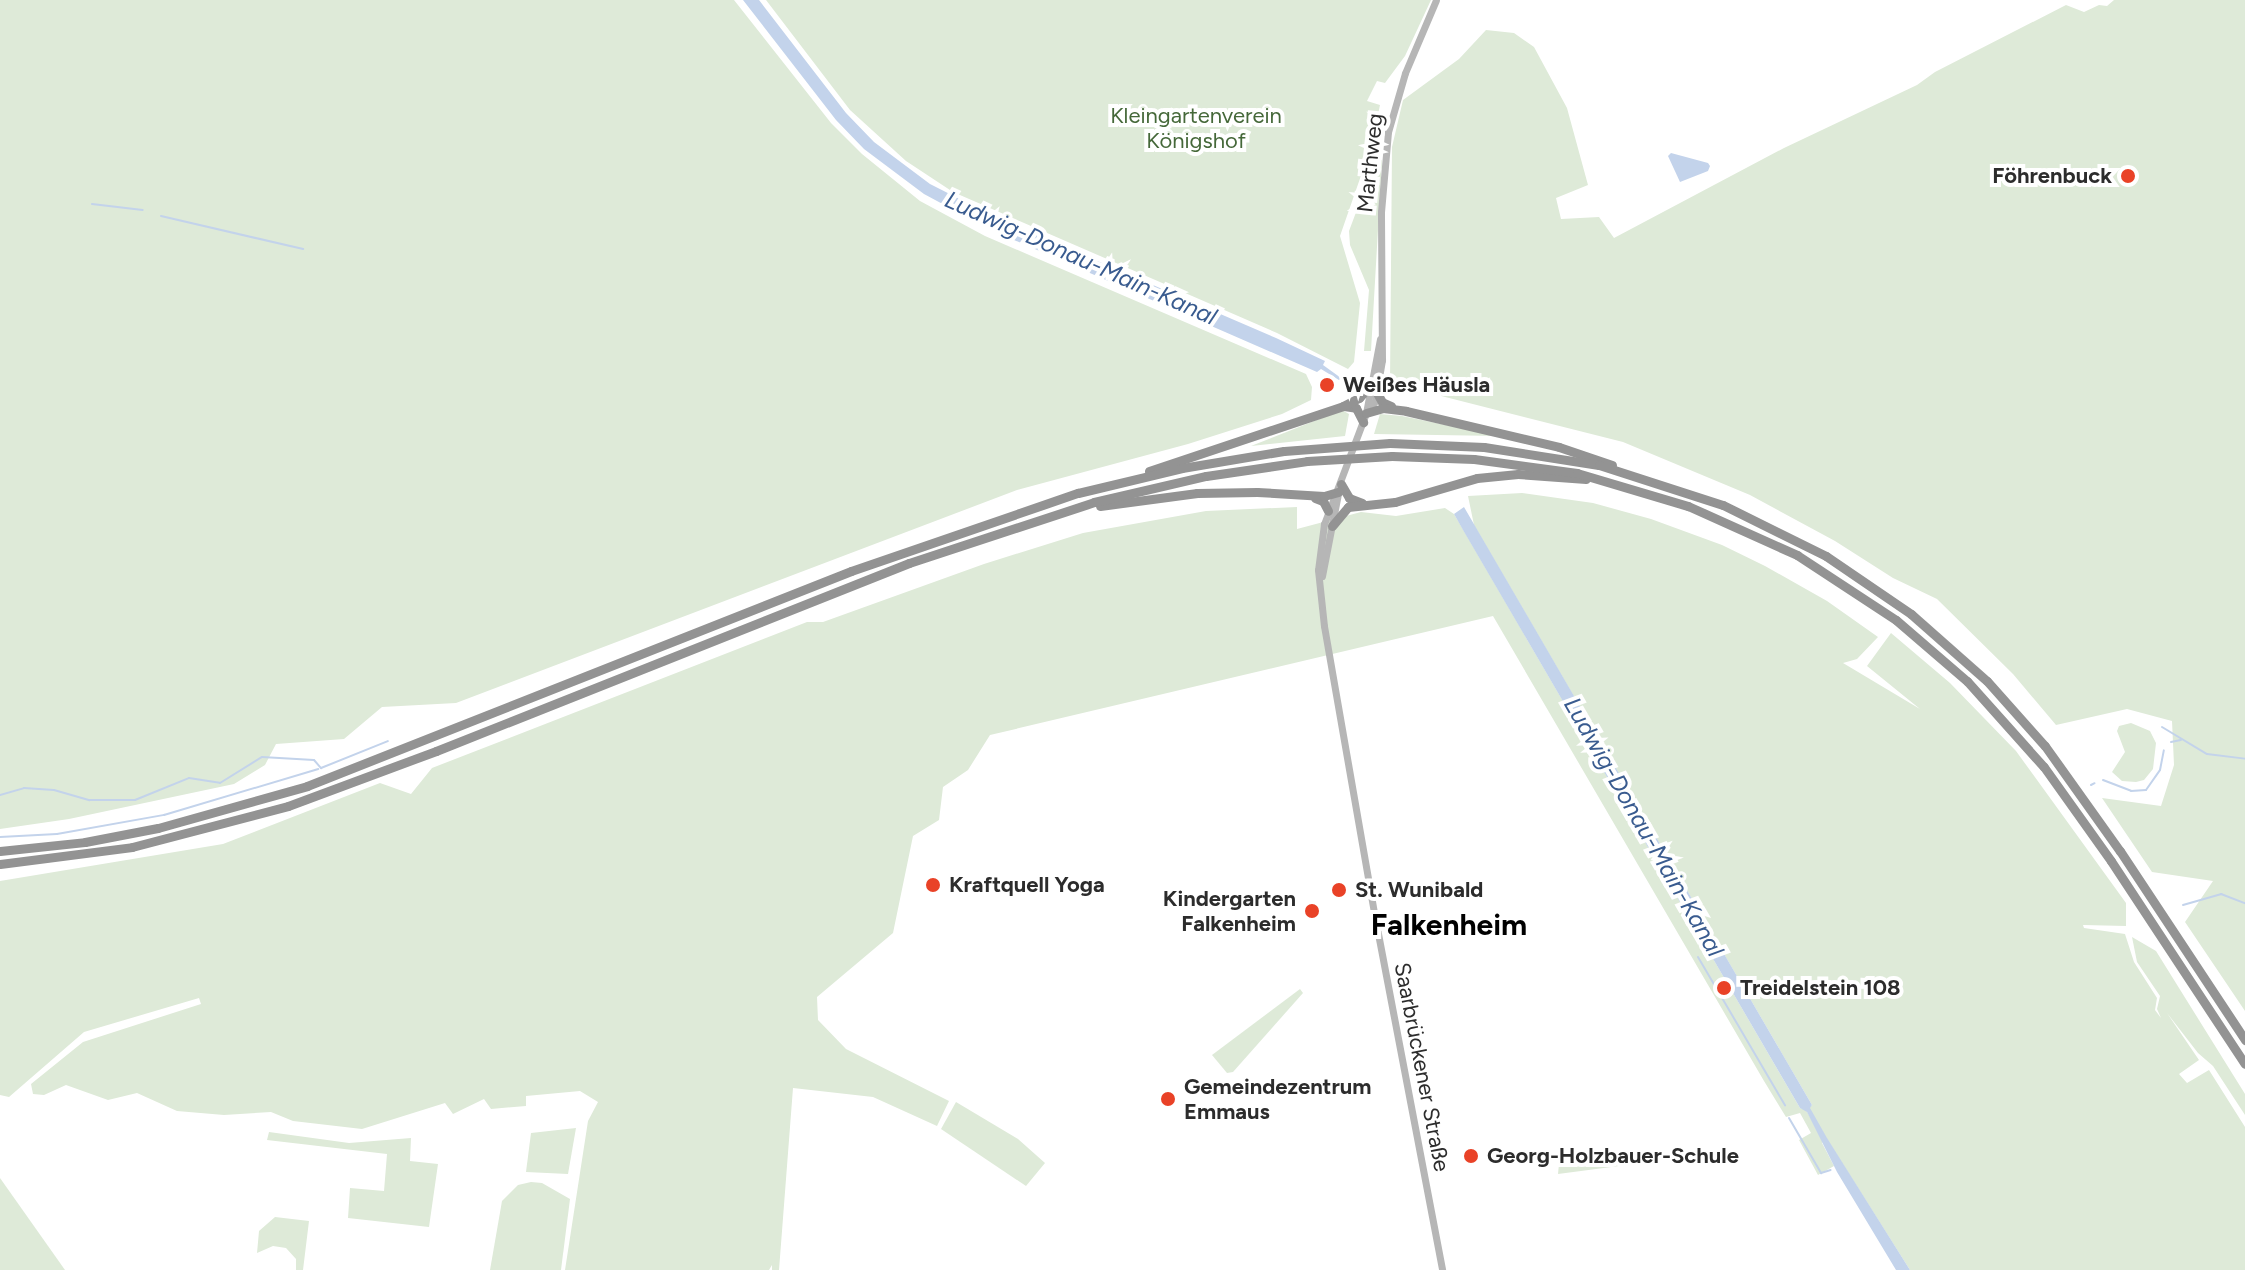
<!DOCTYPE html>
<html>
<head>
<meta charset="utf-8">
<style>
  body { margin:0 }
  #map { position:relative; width:2245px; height:1270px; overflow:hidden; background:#fff; font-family:Figtree,sans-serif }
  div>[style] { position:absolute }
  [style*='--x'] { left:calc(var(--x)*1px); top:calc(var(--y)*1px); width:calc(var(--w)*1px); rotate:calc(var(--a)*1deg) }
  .green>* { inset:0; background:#deead8 }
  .water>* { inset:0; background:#c3d3eb }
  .stream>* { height:2px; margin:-1px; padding:0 1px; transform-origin:1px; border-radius:1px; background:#c3d3eb }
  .secondary>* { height:7px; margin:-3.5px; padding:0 3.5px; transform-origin:3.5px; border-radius:3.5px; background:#b6b6b6 }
  .highway>* { height:9px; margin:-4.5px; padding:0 4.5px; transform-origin:4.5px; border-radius:4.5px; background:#939393 }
  .dots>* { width:22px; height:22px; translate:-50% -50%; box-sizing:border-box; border:4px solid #fff; border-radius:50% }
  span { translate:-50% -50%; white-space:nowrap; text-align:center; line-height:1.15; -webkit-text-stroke:8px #fff; paint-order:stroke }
  .park-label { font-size:22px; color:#456839 }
  .street-label { font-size:22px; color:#2c2c2c }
  .poi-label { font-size:22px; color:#2c2c2c; font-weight:700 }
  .right { translate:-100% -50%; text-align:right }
  .left { translate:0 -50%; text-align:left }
  .water-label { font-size:24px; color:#395b8f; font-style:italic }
  .district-label { font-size:30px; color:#000; font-weight:700 }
</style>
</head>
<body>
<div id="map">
  <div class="green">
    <i style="clip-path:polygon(0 0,734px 0,831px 123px,862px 154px,920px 201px,985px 236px,1306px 374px,1312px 387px,1311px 400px,1282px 414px,1188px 444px,1017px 490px,456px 703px,382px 707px,344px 739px,276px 744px,265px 765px,234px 784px,69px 819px,0 829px)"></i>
    <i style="clip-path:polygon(766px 0,1431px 0,1405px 56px,1385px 83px,1377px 81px,1367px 101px,1380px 105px,1372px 144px,1340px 236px,1360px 303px,1354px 362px,1348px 369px,1277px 333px,953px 192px,906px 161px,850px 110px)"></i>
    <i style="clip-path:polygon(2114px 0,2245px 0,2245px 1011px,2185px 922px,2213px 881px,2152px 872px,2102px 798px,2161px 806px,2174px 765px,2172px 721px,2127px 709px,2056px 725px,2013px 674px,1937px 599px,1893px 578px,1835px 541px,1750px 495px,1623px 442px,1390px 383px,1392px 147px,1403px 100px,1459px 59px,1486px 30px,1514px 33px,1534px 47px,1567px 108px,1588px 185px,1556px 198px,1561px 219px,1599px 217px,1614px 238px,1784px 148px,1917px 85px,1935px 72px,2066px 5px,2084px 12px,2099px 5px,2107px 6px)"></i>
    <i style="clip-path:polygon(1379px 159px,1382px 160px,1371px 351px,1364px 351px,1369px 290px,1350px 245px,1349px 231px,1358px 207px,1372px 204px,1374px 196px,1366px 192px)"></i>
    <i style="clip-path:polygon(1342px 410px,1349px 414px,1345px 436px,1251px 446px)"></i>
    <i style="clip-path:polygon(1380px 414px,1402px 416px,1499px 436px,1374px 434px)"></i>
    <i style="clip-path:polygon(1522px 493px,1593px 503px,1651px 519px,1722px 545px,1765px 566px,1827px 601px,1878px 637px,1857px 659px,1843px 663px,1920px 709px,1867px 666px,1891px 633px,1950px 683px,2016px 751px,2126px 903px,2126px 926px,2083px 925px,2084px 928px,2125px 934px,2134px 962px,2157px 998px,2155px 1010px,2161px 1018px,2157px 1009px,2160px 996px,2137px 962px,2132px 937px,2156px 951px,2245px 1094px,2245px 1115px,2213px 1066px,2198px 1053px,2167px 1013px,2199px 1060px,2179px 1074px,2187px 1083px,2209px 1070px,2245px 1127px,2245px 1270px,1910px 1270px,1827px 1139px,1809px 1108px,1812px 1105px,1474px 525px,1468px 496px)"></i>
    <i style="clip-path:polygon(1297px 507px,1297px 529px,1361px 512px,1396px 516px,1445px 508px,1454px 514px,1800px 1108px,1806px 1110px,1824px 1141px,1822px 1143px,1834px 1166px,1818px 1175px,1799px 1140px,1811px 1133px,1800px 1113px,1786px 1117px,1764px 1081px,1493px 616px,990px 735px,968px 770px,943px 787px,939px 820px,913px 836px,893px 933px,817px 997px,818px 1020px,846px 1049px,949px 1101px,937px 1126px,873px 1097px,793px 1088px,779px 1270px,772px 1270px,772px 1265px,769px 1270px,565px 1270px,588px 1121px,598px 1102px,580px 1091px,526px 1096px,526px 1106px,491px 1109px,484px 1099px,453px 1114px,445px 1103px,362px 1129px,293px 1121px,271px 1112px,224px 1115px,177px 1111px,137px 1093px,108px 1100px,66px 1085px,44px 1095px,33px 1094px,31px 1084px,83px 1042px,201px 1004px,199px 998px,84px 1032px,9px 1097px,0 1095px,0 881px,223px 844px,380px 783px,411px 794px,432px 768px,807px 622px,823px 622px,984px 564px,1083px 533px,1206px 511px)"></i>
    <i style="clip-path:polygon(2131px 723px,2150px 731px,2156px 743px,2153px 769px,2144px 780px,2136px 782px,2122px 781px,2112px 772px,2125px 752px,2117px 731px,2119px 726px)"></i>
    <i style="clip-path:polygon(1300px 989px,1303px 993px,1233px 1072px,1227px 1073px,1212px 1055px)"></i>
    <i style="clip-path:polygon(956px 1102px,1018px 1139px,1045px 1163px,1026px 1186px,941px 1129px)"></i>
    <i style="clip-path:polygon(576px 1128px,568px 1174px,526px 1172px,531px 1133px)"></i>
    <i style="clip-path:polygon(269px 1132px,349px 1143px,411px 1138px,410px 1161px,438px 1164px,429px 1227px,348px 1218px,350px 1188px,384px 1191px,387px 1154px,267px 1140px)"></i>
    <i style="clip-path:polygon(1611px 1151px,1617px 1154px,1619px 1166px,1558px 1174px,1559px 1164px)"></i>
    <i style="clip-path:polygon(0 1178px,65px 1270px,0 1270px)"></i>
    <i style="clip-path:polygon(531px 1182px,542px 1183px,570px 1199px,561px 1270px,490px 1270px,502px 1201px,518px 1185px)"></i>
    <i style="clip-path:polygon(275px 1217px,309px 1221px,303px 1270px,296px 1270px,296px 1259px,286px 1248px,273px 1246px,257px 1253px,259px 1231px)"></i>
  </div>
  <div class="water">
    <i style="clip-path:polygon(743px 0,759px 0,846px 113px,874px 142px,930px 184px,995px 217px,1276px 338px,1325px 361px,1323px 365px,1341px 378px,1339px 380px,1321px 369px,1317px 372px,989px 229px,924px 194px,864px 149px,836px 120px)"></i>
    <i style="clip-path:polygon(1671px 153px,1708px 163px,1710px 166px,1708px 171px,1680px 182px,1668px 156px)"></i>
    <i style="clip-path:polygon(1464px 507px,1812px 1105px,1810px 1108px,1827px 1138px,1910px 1270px,1896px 1270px,1837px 1172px,1807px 1112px,1800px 1108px,1463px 530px,1454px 514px)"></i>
  </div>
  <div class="stream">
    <i style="--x:92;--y:204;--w:51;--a:6.7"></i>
    <i style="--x:161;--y:216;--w:146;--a:13.1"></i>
    <i style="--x:2162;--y:727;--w:52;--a:31"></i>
    <i style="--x:2207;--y:754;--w:38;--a:7"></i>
    <i style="--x:2171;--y:742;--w:10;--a:-11"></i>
    <i style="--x:2103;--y:780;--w:30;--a:21"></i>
    <i style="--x:2131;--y:791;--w:15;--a:-4"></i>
    <i style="--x:2146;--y:790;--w:24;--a:-55"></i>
    <i style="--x:2160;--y:770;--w:20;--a:-79"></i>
    <i style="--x:2091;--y:785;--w:4;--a:-27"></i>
    <i style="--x:0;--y:795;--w:25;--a:-16"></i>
    <i style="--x:24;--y:788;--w:30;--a:4"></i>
    <i style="--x:54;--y:790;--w:37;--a:16"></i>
    <i style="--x:90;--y:800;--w:45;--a:0"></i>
    <i style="--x:135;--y:800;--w:58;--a:-22.2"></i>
    <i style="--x:189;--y:778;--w:31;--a:9"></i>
    <i style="--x:220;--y:783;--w:49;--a:-31.8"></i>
    <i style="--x:262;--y:757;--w:52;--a:3.3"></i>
    <i style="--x:314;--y:760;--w:11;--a:49"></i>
    <i style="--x:321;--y:768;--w:72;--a:-21.9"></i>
    <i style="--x:0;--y:837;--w:57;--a:-3"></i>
    <i style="--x:57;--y:834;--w:109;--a:-10.1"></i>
    <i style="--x:164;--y:815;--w:161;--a:-16.6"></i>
    <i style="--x:2183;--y:905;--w:40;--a:-16"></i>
    <i style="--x:2221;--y:894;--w:26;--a:21"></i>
    <i style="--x:1698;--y:957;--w:172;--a:59.6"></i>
    <i style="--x:1789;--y:1118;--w:64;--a:59.8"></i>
    <i style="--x:1821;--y:1173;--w:10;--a:-17"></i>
  </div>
  <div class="secondary">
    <i style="--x:1380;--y:339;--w:75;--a:100.7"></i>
    <i style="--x:1366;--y:413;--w:119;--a:110.7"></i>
    <i style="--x:1324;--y:524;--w:46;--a:97.4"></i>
    <i style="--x:1318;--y:570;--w:56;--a:83.9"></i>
    <i style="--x:1324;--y:626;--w:302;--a:80.1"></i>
    <i style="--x:1376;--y:923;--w:353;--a:79.2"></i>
    <i style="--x:1366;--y:413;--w:15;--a:-53"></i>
    <i style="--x:1375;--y:401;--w:42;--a:-80.3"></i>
    <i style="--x:1382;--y:360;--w:148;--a:-90.4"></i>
    <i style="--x:1381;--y:212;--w:80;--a:-85"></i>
    <i style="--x:1388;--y:132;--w:61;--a:-73.9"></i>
    <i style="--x:1405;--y:73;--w:79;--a:-67"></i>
    <i style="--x:1322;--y:576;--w:84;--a:-79"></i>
  </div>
  <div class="highway">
    <i style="--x:1377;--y:393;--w:10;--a:61"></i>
    <i style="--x:1382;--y:402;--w:10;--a:24"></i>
    <i style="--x:1344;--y:406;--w:12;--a:9"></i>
    <i style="--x:1356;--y:408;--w:16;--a:63"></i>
    <i style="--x:1366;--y:413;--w:18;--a:-16"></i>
    <i style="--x:1383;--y:408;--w:23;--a:7"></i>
    <i style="--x:1406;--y:411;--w:157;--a:13.2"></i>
    <i style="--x:1559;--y:447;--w:56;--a:18.8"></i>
    <i style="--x:1149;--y:471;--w:205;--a:-18.5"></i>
    <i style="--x:1343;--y:406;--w:18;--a:-27"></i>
    <i style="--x:1359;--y:398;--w:18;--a:-49"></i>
    <i style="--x:1341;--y:484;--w:16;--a:60"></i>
    <i style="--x:1349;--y:498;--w:14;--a:21"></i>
    <i style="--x:1315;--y:498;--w:9;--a:21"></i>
    <i style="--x:1323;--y:501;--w:11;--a:63"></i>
    <i style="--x:1100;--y:506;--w:98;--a:-7.6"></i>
    <i style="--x:1197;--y:493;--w:60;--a:-1"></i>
    <i style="--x:1257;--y:492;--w:67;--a:3.4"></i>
    <i style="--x:1324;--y:496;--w:15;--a:-16"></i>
    <i style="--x:1332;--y:526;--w:25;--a:-50"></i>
    <i style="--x:1348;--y:507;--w:47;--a:-6.1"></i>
    <i style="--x:1395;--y:502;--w:85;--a:-16.3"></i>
    <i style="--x:1477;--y:478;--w:41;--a:-5.6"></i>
    <i style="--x:1518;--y:474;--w:68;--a:4.2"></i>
    <i style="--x:0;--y:851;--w:85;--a:-6"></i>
    <i style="--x:85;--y:842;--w:74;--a:-10.9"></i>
    <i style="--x:158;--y:828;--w:155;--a:-15.7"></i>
    <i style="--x:307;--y:786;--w:585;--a:-21.56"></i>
    <i style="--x:851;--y:571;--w:240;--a:-19"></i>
    <i style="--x:1078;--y:493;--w:107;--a:-13.5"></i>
    <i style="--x:1182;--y:468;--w:103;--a:-9.5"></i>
    <i style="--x:1284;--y:451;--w:106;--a:-4.3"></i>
    <i style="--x:1390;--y:443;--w:94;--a:2.4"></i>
    <i style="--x:1484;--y:447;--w:116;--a:8.9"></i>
    <i style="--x:1599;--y:465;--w:130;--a:17.9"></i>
    <i style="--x:1723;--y:505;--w:115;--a:26.3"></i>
    <i style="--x:1826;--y:556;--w:103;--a:34.3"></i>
    <i style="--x:1911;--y:614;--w:101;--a:41.4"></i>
    <i style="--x:1987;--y:681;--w:87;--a:48.3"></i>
    <i style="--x:2045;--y:746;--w:129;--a:54.5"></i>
    <i style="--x:2120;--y:851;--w:227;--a:56.5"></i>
    <i style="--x:0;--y:864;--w:133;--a:-7.3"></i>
    <i style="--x:132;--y:847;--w:161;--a:-14.7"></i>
    <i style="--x:288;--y:806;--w:158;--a:-20.4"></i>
    <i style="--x:436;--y:751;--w:509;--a:-21.68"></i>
    <i style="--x:909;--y:563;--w:195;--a:-18.2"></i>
    <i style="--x:1094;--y:502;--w:115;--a:-13.1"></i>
    <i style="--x:1206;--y:476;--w:102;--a:-8.4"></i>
    <i style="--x:1307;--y:461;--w:85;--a:-3.4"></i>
    <i style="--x:1392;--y:456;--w:82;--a:2.1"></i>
    <i style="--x:1474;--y:459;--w:104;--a:7.7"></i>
    <i style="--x:1577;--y:473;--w:116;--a:16.6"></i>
    <i style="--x:1688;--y:506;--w:120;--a:24.2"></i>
    <i style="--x:1797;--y:555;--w:118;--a:33.3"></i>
    <i style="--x:1896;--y:620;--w:94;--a:40.7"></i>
    <i style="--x:1967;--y:681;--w:115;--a:48.2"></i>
    <i style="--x:2044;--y:767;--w:115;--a:54.5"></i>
    <i style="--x:2111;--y:861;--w:243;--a:56.6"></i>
  </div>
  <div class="dots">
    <i style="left:2128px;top:176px;background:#e94227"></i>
    <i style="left:1327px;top:385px;background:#e94227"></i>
    <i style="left:933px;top:885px;background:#e94227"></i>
    <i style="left:1339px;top:890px;background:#e94227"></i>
    <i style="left:1312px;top:911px;background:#e94227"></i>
    <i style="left:1724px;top:988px;background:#e94227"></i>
    <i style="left:1168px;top:1099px;background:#e94227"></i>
    <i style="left:1471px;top:1156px;background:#e94227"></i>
  </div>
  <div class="park-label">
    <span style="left:1196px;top:128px">Kleingartenverein<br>Königshof</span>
  </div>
  <div class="street-label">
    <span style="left:1370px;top:163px;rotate:-84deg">Marthweg</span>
    <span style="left:1422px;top:1067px;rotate:79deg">Saarbrückener Straße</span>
  </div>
  <div class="poi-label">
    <span class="right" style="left:2112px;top:176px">Föhrenbuck</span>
    <span class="left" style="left:1343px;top:385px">Weißes Häusla</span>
    <span class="left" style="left:949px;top:885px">Kraftquell Yoga</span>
    <span class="left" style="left:1355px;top:890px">St. Wunibald</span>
    <span class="right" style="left:1296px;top:911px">Kindergarten<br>Falkenheim</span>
    <span class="left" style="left:1740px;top:988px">Treidelstein 108</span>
    <span class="left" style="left:1184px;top:1099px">Gemeindezentrum<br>Emmaus</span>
    <span class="left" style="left:1487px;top:1156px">Georg-Holzbauer-Schule</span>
  </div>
  <div class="water-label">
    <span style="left:1081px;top:258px;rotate:24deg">Ludwig-Donau-Main-Kanal</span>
    <span style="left:1644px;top:827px;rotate:60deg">Ludwig-Donau-Main-Kanal</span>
  </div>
  <div class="district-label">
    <span style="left:1449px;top:925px">Falkenheim</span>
  </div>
</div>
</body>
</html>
